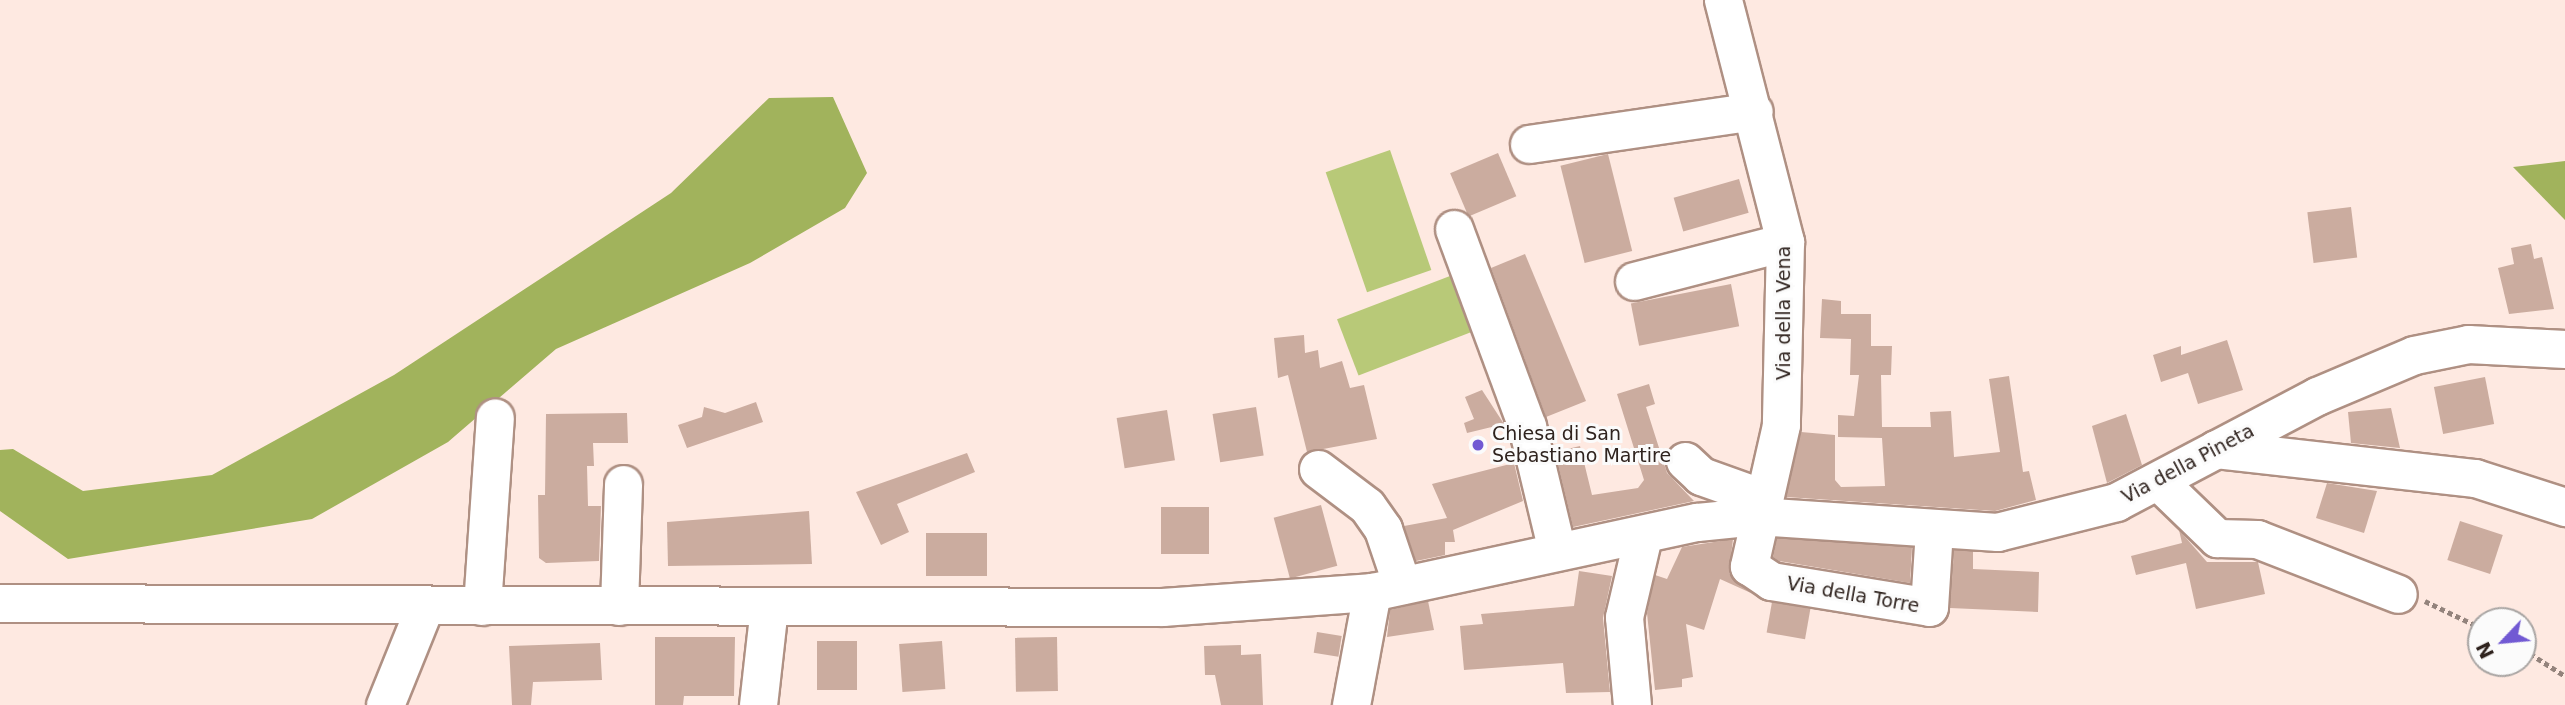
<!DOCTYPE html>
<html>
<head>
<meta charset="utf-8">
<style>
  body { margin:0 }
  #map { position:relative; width:2565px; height:705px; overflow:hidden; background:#fee9e1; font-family:"DejaVu Sans",sans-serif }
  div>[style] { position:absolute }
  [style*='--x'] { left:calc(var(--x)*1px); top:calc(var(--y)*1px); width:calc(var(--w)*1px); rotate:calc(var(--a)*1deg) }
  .green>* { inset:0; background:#b8c978; transform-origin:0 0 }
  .forest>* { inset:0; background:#a1b35c }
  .building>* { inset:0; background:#cbac9f; transform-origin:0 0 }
  .path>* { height:4.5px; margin-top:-2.25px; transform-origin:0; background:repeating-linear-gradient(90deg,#93837c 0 5px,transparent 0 8.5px) }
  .roads { filter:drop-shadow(2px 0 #af9083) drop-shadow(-2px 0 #af9083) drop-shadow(0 2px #af9083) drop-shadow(0 -2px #af9083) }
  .minor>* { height:37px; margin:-18.5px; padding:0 18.5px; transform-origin:18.5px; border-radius:18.5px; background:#fff }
  .dots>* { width:19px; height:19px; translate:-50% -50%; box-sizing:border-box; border:4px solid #fbfbfb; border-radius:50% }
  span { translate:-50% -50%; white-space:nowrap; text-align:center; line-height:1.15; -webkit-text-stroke:6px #fbfbfb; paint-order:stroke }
  .street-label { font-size:19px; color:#2f231e }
  .poi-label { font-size:19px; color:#2f231e }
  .left { translate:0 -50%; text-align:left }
  .north { position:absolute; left:2467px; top:607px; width:70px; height:70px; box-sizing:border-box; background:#fbfbfb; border:2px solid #a9a5a3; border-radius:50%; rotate:244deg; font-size:19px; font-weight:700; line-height:28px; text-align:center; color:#2f231e }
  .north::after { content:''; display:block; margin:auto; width:24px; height:32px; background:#7159d3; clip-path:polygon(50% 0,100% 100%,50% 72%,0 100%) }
</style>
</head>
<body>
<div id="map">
  <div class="green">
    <i style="left:1390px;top:150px;width:127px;height:68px;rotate:71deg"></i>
    <i style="left:1450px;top:276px;width:60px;height:121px;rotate:69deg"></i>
  </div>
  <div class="forest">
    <i style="clip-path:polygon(833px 97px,867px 173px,845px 208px,750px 263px,556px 349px,448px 442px,312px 519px,68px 559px,0 511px,0 450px,13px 449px,83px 491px,212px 475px,394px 375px,671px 193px,769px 98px)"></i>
    <i style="clip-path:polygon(2565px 161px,2565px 220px,2513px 167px)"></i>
  </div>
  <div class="building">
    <i style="left:1498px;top:153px;width:47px;height:52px;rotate:67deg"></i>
    <i style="left:1608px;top:154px;width:100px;height:49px;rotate:76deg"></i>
    <i style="left:1739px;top:179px;width:35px;height:68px;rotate:74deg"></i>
    <i style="left:2351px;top:207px;width:51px;height:44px;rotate:83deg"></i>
    <i style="clip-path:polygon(2531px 244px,2534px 259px,2542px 257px,2554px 309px,2509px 314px,2498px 268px,2514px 264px,2511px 248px)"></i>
    <i style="clip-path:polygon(1525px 254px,1586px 401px,1546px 417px,1491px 268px)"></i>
    <i style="left:1731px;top:284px;width:43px;height:102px;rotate:79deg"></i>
    <i style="clip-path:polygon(1822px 299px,1841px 301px,1841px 314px,1871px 314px,1871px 346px,1892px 346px,1891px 375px,1881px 375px,1882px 427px,1931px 427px,1930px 412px,1951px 411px,1954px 457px,2000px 452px,1989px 379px,2009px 376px,2023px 472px,2029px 471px,2036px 500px,1995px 511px,1786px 497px,1801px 432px,1835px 435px,1835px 480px,1841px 487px,1885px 486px,1882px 438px,1838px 437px,1838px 415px,1854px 416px,1859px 375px,1850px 375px,1851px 339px,1820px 338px)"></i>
    <i style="clip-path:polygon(1304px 335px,1305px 353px,1318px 350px,1320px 368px,1342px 361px,1350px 388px,1364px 385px,1377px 439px,1307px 452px,1288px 375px,1278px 378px,1274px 338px)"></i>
    <i style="clip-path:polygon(2227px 340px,2243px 390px,2198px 404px,2188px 373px,2161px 382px,2153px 355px,2181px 346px,2181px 355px)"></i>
    <i style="left:2485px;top:377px;width:48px;height:52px;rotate:79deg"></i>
    <i style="clip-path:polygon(1649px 384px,1655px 404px,1646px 407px,1667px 473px,1694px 501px,1573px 527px,1555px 452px,1580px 446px,1592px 495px,1638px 488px,1644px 480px,1617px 394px)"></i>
    <i style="clip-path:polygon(1482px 390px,1504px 424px,1467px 433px,1464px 423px,1474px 419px,1465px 397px)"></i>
    <i style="clip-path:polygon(756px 402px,763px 422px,687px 448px,678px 425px,702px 417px,704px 407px,725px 413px)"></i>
    <i style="left:1256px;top:407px;width:49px;height:44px;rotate:81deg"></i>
    <i style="clip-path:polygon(2391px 408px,2400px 448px,2351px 443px,2348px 412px)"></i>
    <i style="left:1167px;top:410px;width:51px;height:51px;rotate:81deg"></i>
    <i style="clip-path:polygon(627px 413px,628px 443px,593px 443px,594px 466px,587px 466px,588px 506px,601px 506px,599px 561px,546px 563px,539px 558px,538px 495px,545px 495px,546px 414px)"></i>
    <i style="clip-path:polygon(2126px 414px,2142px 465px,2107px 483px,2092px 426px)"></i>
    <i style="clip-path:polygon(967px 453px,975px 472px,897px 504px,909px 532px,881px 545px,856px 492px)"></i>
    <i style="clip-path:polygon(1514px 463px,1523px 501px,1453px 530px,1455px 542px,1445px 542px,1445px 555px,1416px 561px,1404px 526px,1447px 518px,1432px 484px)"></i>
    <i style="clip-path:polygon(2327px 483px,2377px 491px,2364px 533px,2316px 518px)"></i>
    <i style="left:1321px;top:505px;width:63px;height:49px;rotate:75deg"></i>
    <i style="left:1161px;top:507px;width:48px;height:47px"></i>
    <i style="clip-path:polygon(809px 511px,812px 564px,668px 566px,667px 522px)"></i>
    <i style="left:2460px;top:521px;width:45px;height:41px;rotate:18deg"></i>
    <i style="clip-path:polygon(2179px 530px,2207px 562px,2258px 562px,2265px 594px,2196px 609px,2186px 563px,2136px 575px,2131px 556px,2182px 543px)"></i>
    <i style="left:926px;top:533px;width:61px;height:43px"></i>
    <i style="clip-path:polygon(1777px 538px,1912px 547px,1910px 583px,1779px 561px,1773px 557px)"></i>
    <i style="clip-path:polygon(1733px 539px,1729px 573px,1751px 593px,1720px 579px,1704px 630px,1686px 624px,1693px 677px,1682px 679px,1682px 687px,1655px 690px,1647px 613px,1655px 575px,1667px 579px,1682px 547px)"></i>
    <i style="clip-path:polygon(1954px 550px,1973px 551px,1973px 569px,2039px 572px,2038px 612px,1950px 608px)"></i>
    <i style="clip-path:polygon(1579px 571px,1612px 576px,1603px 618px,1610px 692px,1566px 693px,1563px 663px,1464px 670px,1460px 626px,1483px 624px,1481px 614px,1574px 606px)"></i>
    <i style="clip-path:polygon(1428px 601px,1434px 630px,1387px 637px,1390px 610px)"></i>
    <i style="left:1772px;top:602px;width:39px;height:31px;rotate:10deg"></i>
    <i style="left:1317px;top:632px;width:25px;height:21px;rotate:9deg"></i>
    <i style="clip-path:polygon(655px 637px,735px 637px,734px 696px,684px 696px,683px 705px,655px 705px)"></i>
    <i style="left:1057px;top:637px;width:54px;height:42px;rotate:89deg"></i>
    <i style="left:817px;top:641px;width:40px;height:49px"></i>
    <i style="left:942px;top:641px;width:48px;height:43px;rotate:86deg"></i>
    <i style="clip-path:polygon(600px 643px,602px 680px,533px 682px,531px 705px,512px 705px,509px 646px)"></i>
    <i style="clip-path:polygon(1241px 645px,1241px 655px,1261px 654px,1263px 705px,1221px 705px,1215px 675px,1205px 675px,1204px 646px)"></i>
  </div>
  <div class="path">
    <i style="--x:2425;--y:601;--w:62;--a:25.7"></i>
    <i style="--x:2523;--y:649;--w:50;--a:32.7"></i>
  </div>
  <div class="roads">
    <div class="minor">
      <i style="--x:1723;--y:0;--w:250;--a:75.6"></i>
      <i style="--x:1785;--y:242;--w:183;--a:91.3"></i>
      <i style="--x:1781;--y:425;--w:145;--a:102.8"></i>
      <i style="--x:1749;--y:566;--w:27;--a:34"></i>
      <i style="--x:1771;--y:581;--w:160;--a:9.3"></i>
      <i style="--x:1929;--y:607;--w:78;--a:-86.3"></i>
      <i style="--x:1529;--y:144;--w:227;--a:-8.3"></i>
      <i style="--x:1454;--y:229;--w:210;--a:69.7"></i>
      <i style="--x:1527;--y:426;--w:129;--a:76.5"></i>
      <i style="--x:1634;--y:281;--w:156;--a:-14.5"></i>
      <i style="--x:2216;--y:449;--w:261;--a:6.4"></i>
      <i style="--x:2475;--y:478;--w:95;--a:17.9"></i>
      <i style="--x:1685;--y:461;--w:22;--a:43"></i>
      <i style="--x:1701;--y:476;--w:63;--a:19.6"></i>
      <i style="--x:1318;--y:469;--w:61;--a:37.1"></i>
      <i style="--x:1367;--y:506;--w:28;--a:55"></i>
      <i style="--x:1383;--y:529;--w:59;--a:71.3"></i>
      <i style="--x:2159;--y:482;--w:81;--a:44"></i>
      <i style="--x:2217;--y:538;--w:40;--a:1.4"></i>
      <i style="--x:2257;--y:539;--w:151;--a:21.3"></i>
      <i style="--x:0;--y:603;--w:1163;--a:0.2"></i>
      <i style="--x:1163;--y:607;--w:210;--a:-4.1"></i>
      <i style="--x:1372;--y:592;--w:332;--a:-12.2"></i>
      <i style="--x:1697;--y:522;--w:60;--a:-5.7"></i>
      <i style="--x:1757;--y:516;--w:241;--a:3.8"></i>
      <i style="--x:1997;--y:532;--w:123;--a:-14.1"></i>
      <i style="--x:2116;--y:502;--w:227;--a:-27.8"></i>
      <i style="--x:2317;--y:396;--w:105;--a:-22.9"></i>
      <i style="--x:2414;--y:355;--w:55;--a:-11.5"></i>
      <i style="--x:2468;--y:344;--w:97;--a:3"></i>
      <i style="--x:482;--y:606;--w:189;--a:-86.1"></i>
      <i style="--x:619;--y:606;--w:122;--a:-88.1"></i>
      <i style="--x:385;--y:705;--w:107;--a:-68"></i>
      <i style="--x:758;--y:705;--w:99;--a:-83.6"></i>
      <i style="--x:1351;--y:705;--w:115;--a:-79.5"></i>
      <i style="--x:1632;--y:705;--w:88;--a:-95.2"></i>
      <i style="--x:1624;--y:617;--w:83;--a:-76.8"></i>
    </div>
  </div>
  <div class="dots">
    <i style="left:1478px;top:445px;background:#7159d3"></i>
  </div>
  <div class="street-label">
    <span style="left:1784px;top:313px;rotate:-90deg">Via della Vena</span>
    <span style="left:2188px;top:464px;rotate:-28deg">Via della Pineta</span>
    <span style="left:1853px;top:595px;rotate:10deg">Via della Torre</span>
  </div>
  <div class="poi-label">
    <span class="left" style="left:1492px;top:445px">Chiesa di San<br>Sebastiano Martire</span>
  </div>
  <div class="north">N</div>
</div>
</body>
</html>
